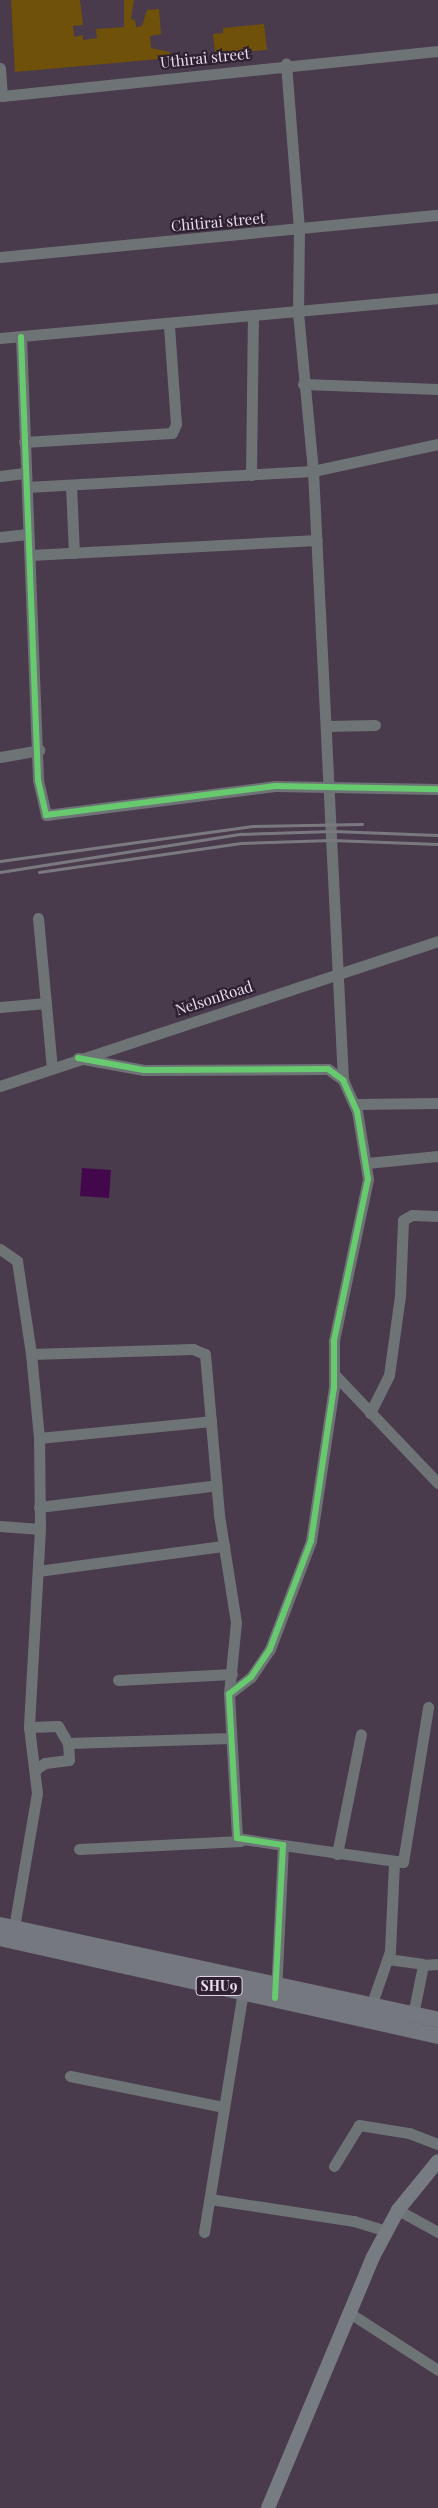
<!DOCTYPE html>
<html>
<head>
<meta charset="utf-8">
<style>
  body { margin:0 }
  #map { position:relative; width:438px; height:2508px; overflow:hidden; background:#493a4c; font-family:"Playfair Display",serif }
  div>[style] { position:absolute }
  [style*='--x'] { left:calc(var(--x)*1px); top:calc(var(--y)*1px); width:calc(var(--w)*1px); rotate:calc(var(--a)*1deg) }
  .green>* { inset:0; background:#70510a }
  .water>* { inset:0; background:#43084b; transform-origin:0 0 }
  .minor>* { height:11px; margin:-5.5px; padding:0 5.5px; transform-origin:5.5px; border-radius:5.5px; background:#6e7476 }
  .major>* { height:14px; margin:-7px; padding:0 7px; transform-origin:7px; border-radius:7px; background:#777c82 }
  .highway>* { height:16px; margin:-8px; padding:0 8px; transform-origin:8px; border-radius:8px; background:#75787f }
  .rail>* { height:3px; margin:-1.5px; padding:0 1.5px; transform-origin:1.5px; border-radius:1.5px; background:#7b7980 }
  .cycleway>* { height:6px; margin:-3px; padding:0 3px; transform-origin:3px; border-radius:3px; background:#67ca6e }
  span { translate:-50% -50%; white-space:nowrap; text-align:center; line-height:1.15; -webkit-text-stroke:4.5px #2d202f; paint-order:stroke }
  .shield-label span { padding:1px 4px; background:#2d202f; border:1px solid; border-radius:4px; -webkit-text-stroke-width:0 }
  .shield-label { font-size:14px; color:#ecdaee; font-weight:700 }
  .street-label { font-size:15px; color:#ecdaee }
</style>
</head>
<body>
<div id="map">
  <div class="green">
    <i style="clip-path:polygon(11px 0,80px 0,83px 25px,73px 26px,74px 37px,83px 35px,83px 40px,97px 38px,96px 29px,124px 27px,124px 0,134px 0,131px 19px,135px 20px,136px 27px,142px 26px,147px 10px,159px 9px,161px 34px,150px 36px,151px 48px,170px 52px,170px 58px,15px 72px)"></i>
    <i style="clip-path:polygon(264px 24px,267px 50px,215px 54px,213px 34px,223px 33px,223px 28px)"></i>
  </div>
  <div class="water">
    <i style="left:82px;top:1168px;width:29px;height:28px;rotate:4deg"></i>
  </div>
  <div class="minor">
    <i style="--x:0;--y:68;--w:28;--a:86"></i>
    <i style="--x:2;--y:96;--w:438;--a:-5.9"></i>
    <i style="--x:0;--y:257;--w:440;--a:-5.5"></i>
    <i style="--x:21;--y:337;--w:443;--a:87.8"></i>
    <i style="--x:38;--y:780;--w:36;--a:77"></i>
    <i style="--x:46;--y:815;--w:231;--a:-7.2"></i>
    <i style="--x:275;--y:786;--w:163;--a:1.1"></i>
    <i style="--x:0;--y:338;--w:440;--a:-5.2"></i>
    <i style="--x:303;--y:384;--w:135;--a:2.1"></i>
    <i style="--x:24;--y:442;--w:148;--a:-3.5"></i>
    <i style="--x:172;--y:433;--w:10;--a:-66"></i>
    <i style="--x:176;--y:424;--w:98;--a:-94.1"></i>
    <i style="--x:251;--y:475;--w:158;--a:-89.3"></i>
    <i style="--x:0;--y:476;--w:26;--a:-7"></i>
    <i style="--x:71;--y:485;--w:68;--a:87.5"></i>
    <i style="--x:27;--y:487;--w:286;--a:-3.2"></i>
    <i style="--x:313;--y:471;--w:159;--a:-95.4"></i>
    <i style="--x:298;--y:313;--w:84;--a:-89.3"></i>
    <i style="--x:299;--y:229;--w:166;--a:-94.5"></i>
    <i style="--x:0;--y:537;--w:28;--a:-6"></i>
    <i style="--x:30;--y:555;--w:287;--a:-3"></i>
    <i style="--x:326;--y:726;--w:49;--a:-1.2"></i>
    <i style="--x:0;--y:757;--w:40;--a:-10"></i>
    <i style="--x:38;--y:918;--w:151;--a:84.7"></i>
    <i style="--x:0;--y:1007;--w:46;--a:-5"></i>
    <i style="--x:78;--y:1058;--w:67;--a:10.3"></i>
    <i style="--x:144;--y:1070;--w:184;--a:-0.3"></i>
    <i style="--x:328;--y:1069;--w:19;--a:36"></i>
    <i style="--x:343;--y:1080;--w:34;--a:66"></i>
    <i style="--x:357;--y:1111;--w:69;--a:80.8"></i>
    <i style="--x:368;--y:1179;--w:166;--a:101.9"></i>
    <i style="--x:334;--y:1341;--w:46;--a:90"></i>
    <i style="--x:334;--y:1387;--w:156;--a:98.5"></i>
    <i style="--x:311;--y:1541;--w:116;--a:110.8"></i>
    <i style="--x:270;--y:1649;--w:34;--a:124"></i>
    <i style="--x:251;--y:1677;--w:28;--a:142"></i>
    <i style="--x:229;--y:1694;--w:144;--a:86.8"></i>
    <i style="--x:237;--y:1838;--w:47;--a:8.7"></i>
    <i style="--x:283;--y:1845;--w:146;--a:92.7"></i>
    <i style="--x:343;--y:1080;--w:610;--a:-92.82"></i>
    <i style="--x:313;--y:471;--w:128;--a:-12.2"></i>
    <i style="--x:0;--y:1086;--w:461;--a:-18.3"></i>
    <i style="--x:354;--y:1104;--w:84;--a:-0.7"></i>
    <i style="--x:367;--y:1163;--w:71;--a:-5.6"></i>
    <i style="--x:0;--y:1249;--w:21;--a:35"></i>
    <i style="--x:17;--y:1261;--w:94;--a:81.4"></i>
    <i style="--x:335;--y:1375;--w:149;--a:46.4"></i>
    <i style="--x:370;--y:1413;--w:42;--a:-63.4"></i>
    <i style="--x:389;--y:1375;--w:80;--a:-82.1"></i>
    <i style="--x:400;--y:1296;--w:76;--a:-87.7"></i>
    <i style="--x:403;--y:1220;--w:10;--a:-29"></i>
    <i style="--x:412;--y:1215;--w:26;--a:2"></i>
    <i style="--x:39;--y:1438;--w:173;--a:-5.6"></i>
    <i style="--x:39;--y:1507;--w:179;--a:-7"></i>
    <i style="--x:0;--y:1526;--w:40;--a:4.3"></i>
    <i style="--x:40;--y:1529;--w:198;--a:93.2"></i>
    <i style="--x:29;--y:1727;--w:66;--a:83.1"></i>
    <i style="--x:37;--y:1793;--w:137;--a:99.7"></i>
    <i style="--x:40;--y:1529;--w:91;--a:-90.6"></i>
    <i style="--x:39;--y:1438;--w:84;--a:-95.4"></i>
    <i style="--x:31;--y:1354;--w:162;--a:-1.8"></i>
    <i style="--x:193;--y:1349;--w:13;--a:23"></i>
    <i style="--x:205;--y:1354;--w:162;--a:85"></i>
    <i style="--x:219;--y:1515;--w:108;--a:81"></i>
    <i style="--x:236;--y:1622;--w:72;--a:95.6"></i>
    <i style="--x:38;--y:1571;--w:188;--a:-7.7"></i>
    <i style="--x:118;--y:1680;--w:114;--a:-3"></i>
    <i style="--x:29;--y:1727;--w:29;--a:-2"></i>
    <i style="--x:58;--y:1726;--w:20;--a:60"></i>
    <i style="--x:68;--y:1743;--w:163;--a:-1.8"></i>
    <i style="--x:35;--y:1770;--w:12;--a:-35"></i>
    <i style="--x:45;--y:1763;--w:24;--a:-7"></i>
    <i style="--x:69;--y:1760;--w:17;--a:-93"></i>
    <i style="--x:283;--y:1845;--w:121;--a:8.1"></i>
    <i style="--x:403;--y:1862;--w:157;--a:-80.8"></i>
    <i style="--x:79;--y:1849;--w:162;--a:-2.8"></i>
    <i style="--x:337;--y:1854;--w:122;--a:-78.7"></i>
    <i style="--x:388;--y:1959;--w:35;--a:8"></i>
    <i style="--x:371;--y:2006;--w:58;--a:-70.9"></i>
    <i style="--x:390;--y:1951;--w:88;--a:-87.4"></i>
    <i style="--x:413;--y:2015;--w:51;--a:-78.7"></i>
    <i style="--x:423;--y:1965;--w:15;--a:-4"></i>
    <i style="--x:70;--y:2076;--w:157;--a:11.4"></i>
    <i style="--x:334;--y:2166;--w:48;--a:-58.6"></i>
    <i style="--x:359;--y:2125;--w:51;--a:9.1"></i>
    <i style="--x:409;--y:2133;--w:31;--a:21"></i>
    <i style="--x:210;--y:2199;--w:146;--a:8.7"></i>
    <i style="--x:354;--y:2221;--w:34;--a:17"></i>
    <i style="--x:398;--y:2210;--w:46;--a:28.8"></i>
    <i style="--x:204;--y:2232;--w:244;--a:-80.8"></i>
    <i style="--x:348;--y:2312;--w:107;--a:32.8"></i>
  </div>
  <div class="major">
    <i style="--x:268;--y:2508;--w:272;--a:-67.3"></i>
    <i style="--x:373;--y:2257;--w:53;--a:-62"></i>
    <i style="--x:398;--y:2210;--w:63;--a:-50.8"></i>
  </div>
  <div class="highway">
    <i style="--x:0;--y:1925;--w:448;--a:12.2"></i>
    <i style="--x:0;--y:1938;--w:449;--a:12.6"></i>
  </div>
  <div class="rail">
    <i style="--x:0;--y:861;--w:255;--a:-7.9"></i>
    <i style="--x:253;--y:826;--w:109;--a:-1.1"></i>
    <i style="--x:0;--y:872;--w:244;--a:-9"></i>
    <i style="--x:241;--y:834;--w:92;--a:-1.9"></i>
    <i style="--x:333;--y:831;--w:105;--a:2.2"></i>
    <i style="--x:39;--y:872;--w:204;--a:-8.2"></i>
    <i style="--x:241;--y:843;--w:91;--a:-1.9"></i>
    <i style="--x:332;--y:840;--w:106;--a:2.2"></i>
  </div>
  <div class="cycleway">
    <i style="--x:21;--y:337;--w:443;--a:87.8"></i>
    <i style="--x:38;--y:780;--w:36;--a:77"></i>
    <i style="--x:46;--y:815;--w:231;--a:-7.2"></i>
    <i style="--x:275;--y:786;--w:163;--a:1.1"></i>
    <i style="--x:78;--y:1058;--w:67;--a:10.3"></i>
    <i style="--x:144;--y:1070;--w:184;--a:-0.3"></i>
    <i style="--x:328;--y:1069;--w:19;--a:36"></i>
    <i style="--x:343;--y:1080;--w:34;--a:66"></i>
    <i style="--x:357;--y:1111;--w:69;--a:80.8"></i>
    <i style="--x:368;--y:1179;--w:166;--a:101.9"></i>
    <i style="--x:334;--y:1341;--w:46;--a:90"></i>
    <i style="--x:334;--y:1387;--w:156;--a:98.5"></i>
    <i style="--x:311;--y:1541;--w:116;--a:110.8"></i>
    <i style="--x:270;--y:1649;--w:34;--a:124"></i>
    <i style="--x:251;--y:1677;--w:28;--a:142"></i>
    <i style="--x:229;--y:1694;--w:144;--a:86.8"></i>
    <i style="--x:237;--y:1838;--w:47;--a:8.7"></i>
    <i style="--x:283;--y:1845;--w:153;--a:93"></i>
  </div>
  <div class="shield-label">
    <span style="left:219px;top:1986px">SHU9</span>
  </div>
  <div class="street-label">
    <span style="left:205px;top:58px;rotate:-6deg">Uthirai street</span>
    <span style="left:218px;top:222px;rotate:-5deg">Chitirai street</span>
    <span style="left:214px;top:998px;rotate:-18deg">NelsonRoad</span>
  </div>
</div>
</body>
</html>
